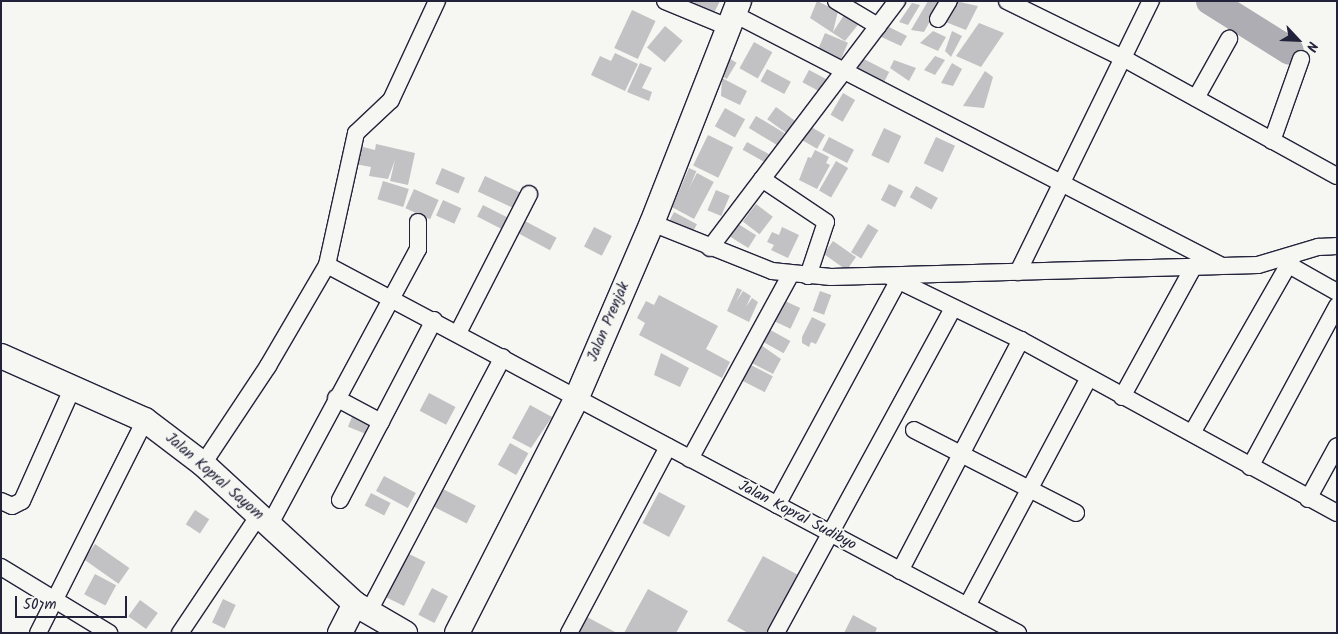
<!DOCTYPE html>
<html>
<head>
<meta charset="utf-8">
<style>
  body { margin:0 }
  #map { position:relative; width:1338px; height:634px; overflow:hidden; background:#f6f6f2; font-family:Kalam,sans-serif }
  div>[style] { position:absolute }
  [style*='--x'] { left:calc(var(--x)*1px); top:calc(var(--y)*1px); width:calc(var(--w)*1px); rotate:calc(var(--a)*1deg) }
  .river>* { height:28px; margin:-14px; padding:0 14px; transform-origin:14px; border-radius:14px; background:#adadb3 }
  .building>* { inset:0; background:#c2c2c4; transform-origin:0 0 }
  .roads { filter:drop-shadow(1px 0 #22223b) drop-shadow(-1px 0 #22223b) drop-shadow(0 1px #22223b) drop-shadow(0 -1px #22223b) }
  .street>* { height:16px; margin:-8px; padding:0 8px; transform-origin:8px; border-radius:8px; background:#f6f6f2 }
  .secondary>* { height:24px; margin:-12px; padding:0 12px; transform-origin:12px; border-radius:12px; background:#f6f6f2 }
  span { translate:-50% -50%; white-space:nowrap; text-align:center; line-height:1.15; -webkit-text-stroke:4px #f6f6f2; paint-order:stroke }
  .street-label { font-size:15px; color:#22223b }
  .frame { position:absolute; inset:0; border:2px solid #22223b; pointer-events:none }
  .north { position:absolute; left:1273px; top:15px; width:50px; height:50px; -webkit-text-stroke:4px #f6f6f2; paint-order:stroke; rotate:115deg; font-size:14px; font-weight:700; line-height:20px; text-align:center; color:#22223b }
  .north::after { content:''; display:block; margin:auto; width:18px; height:22px; background:#22223b; clip-path:polygon(50% 0,100% 100%,50% 72%,0 100%) }
  .scale { position:absolute; left:15px; top:596px; width:112px; height:22px; box-sizing:border-box; border:2px solid #22223b; border-top:0; padding-left:6px; font-size:15px; line-height:18px; white-space:nowrap; color:#22223b; -webkit-text-stroke:4px #f6f6f2; paint-order:stroke }
</style>
</head>
<body>
<div id="map">
  <div class="river">
    <i style="--x:1210;--y:1;--w:94;--a:32"></i>
  </div>
  <div class="building">
    <i style="clip-path:polygon(695px 1px,720px 1px,711px 19px,691px 10px)"></i>
    <i style="clip-path:polygon(817px 1px,838px 11px,833px 32px,846px 12px,861px 21px,845px 41px,810px 18px)"></i>
    <i style="clip-path:polygon(928px 1px,941px 1px,924px 32px,911px 30px)"></i>
    <i style="clip-path:polygon(955px 1px,978px 6px,966px 30px,938px 19px)"></i>
    <i style="clip-path:polygon(912px 3px,920px 5px,908px 25px,899px 22px)"></i>
    <i style="left:632px;top:10px;width:26px;height:42px;rotate:25deg"></i>
    <i style="clip-path:polygon(979px 23px,1004px 33px,981px 67px,956px 56px)"></i>
    <i style="left:665px;top:26px;width:23px;height:28px;rotate:40deg"></i>
    <i style="clip-path:polygon(887px 26px,907px 36px,901px 46px,877px 35px)"></i>
    <i style="clip-path:polygon(933px 31px,946px 37px,938px 51px,920px 43px)"></i>
    <i style="clip-path:polygon(952px 31px,962px 36px,951px 57px,945px 51px)"></i>
    <i style="left:825px;top:33px;width:25px;height:19px;rotate:23deg"></i>
    <i style="left:754px;top:42px;width:21px;height:30px;rotate:29deg"></i>
    <i style="clip-path:polygon(615px 53px,638px 64px,625px 91px,591px 75px,600px 56px,611px 61px)"></i>
    <i style="left:722px;top:54px;width:17px;height:19px;rotate:31deg"></i>
    <i style="left:858px;top:56px;width:35px;height:18px;rotate:27deg"></i>
    <i style="clip-path:polygon(935px 56px,945px 60px,935px 75px,924px 70px)"></i>
    <i style="clip-path:polygon(894px 60px,916px 68px,909px 81px,890px 68px)"></i>
    <i style="clip-path:polygon(640px 63px,652px 68px,642px 88px,652px 92px,649px 101px,627px 92px)"></i>
    <i style="clip-path:polygon(952px 63px,962px 69px,953px 86px,941px 83px)"></i>
    <i style="left:767px;top:69px;width:27px;height:14px;rotate:28deg"></i>
    <i style="left:809px;top:70px;width:21px;height:14px;rotate:28deg"></i>
    <i style="clip-path:polygon(985px 71px,993px 77px,984px 108px,963px 106px)"></i>
    <i style="clip-path:polygon(722px 78px,747px 91px,740px 105px,721px 96px)"></i>
    <i style="left:843px;top:93px;width:14px;height:25px;rotate:30deg"></i>
    <i style="left:776px;top:107px;width:27px;height:15px;rotate:36deg"></i>
    <i style="left:725px;top:108px;width:23px;height:21px;rotate:29deg"></i>
    <i style="left:756px;top:116px;width:33px;height:14px;rotate:31deg"></i>
    <i style="left:806px;top:124px;width:22px;height:16px;rotate:30deg"></i>
    <i style="left:884px;top:128px;width:19px;height:30px;rotate:25deg"></i>
    <i style="left:708px;top:135px;width:28px;height:34px;rotate:26deg"></i>
    <i style="left:829px;top:137px;width:28px;height:15px;rotate:27deg"></i>
    <i style="left:936px;top:137px;width:21px;height:29px;rotate:25deg"></i>
    <i style="left:747px;top:142px;width:25px;height:9px;rotate:29deg"></i>
    <i style="clip-path:polygon(376px 144px,415px 153px,408px 185px,390px 181px,395px 160px,388px 179px,369px 176px,371px 167px,355px 164px,359px 146px,375px 150px)"></i>
    <i style="clip-path:polygon(815px 150px,829px 157px,826px 163px,830px 165px,817px 189px,799px 180px,808px 157px,811px 158px)"></i>
    <i style="left:836px;top:161px;width:14px;height:34px;rotate:30deg"></i>
    <i style="left:442px;top:168px;width:25px;height:17px;rotate:23deg"></i>
    <i style="left:689px;top:168px;width:8px;height:43px;rotate:23deg"></i>
    <i style="left:697px;top:173px;width:19px;height:42px;rotate:28deg"></i>
    <i style="left:485px;top:176px;width:42px;height:17px;rotate:25deg"></i>
    <i style="left:383px;top:181px;width:27px;height:19px;rotate:17deg"></i>
    <i style="left:889px;top:184px;width:16px;height:18px;rotate:27deg"></i>
    <i style="left:916px;top:186px;width:25px;height:13px;rotate:29deg"></i>
    <i style="left:414px;top:189px;width:27px;height:21px;rotate:24deg"></i>
    <i style="left:716px;top:190px;width:15px;height:22px;rotate:23deg"></i>
    <i style="left:443px;top:200px;width:20px;height:17px;rotate:24deg"></i>
    <i style="left:756px;top:204px;width:21px;height:22px;rotate:37deg"></i>
    <i style="left:483px;top:205px;width:27px;height:13px;rotate:27deg"></i>
    <i style="left:674px;top:212px;width:26px;height:16px;rotate:28deg"></i>
    <i style="left:523px;top:220px;width:38px;height:14px;rotate:28deg"></i>
    <i style="left:735px;top:222px;width:25px;height:15px;rotate:32deg"></i>
    <i style="left:868px;top:224px;width:12px;height:33px;rotate:31deg"></i>
    <i style="left:594px;top:227px;width:20px;height:22px;rotate:27deg"></i>
    <i style="clip-path:polygon(782px 227px,799px 235px,788px 258px,771px 250px,774px 245px,767px 242px,772px 232px,779px 235px)"></i>
    <i style="left:833px;top:241px;width:28px;height:16px;rotate:35deg"></i>
    <i style="clip-path:polygon(737px 288px,742px 290px,736px 302px,743px 291px,751px 296px,746px 307px,752px 298px,758px 302px,749px 322px,727px 311px)"></i>
    <i style="left:820px;top:291px;width:12px;height:21px;rotate:20deg"></i>
    <i style="clip-path:polygon(659px 295px,718px 326px,706px 349px,730px 362px,722px 378px,639px 335px,645px 323px,637px 318px,646px 301px,654px 305px)"></i>
    <i style="left:783px;top:300px;width:19px;height:23px;rotate:25deg"></i>
    <i style="clip-path:polygon(812px 317px,826px 324px,816px 344px,811px 342px,809px 347px,802px 343px,802px 337px)"></i>
    <i style="left:765px;top:327px;width:29px;height:14px;rotate:29deg"></i>
    <i style="clip-path:polygon(758px 343px,781px 359px,773px 374px,748px 361px)"></i>
    <i style="clip-path:polygon(661px 353px,689px 368px,680px 387px,654px 375px)"></i>
    <i style="left:747px;top:363px;width:29px;height:18px;rotate:27deg"></i>
    <i style="left:429px;top:393px;width:30px;height:20px;rotate:28deg"></i>
    <i style="clip-path:polygon(530px 405px,552px 417px,531px 448px,512px 438px)"></i>
    <i style="left:354px;top:412px;width:18px;height:16px;rotate:22deg"></i>
    <i style="left:510px;top:443px;width:21px;height:25px;rotate:29deg"></i>
    <i style="left:384px;top:476px;width:36px;height:17px;rotate:28deg"></i>
    <i style="left:441px;top:488px;width:39px;height:20px;rotate:27deg"></i>
    <i style="left:659px;top:492px;width:30px;height:35px;rotate:28deg"></i>
    <i style="left:371px;top:493px;width:22px;height:14px;rotate:27deg"></i>
    <i style="left:195px;top:510px;width:17px;height:17px;rotate:33deg"></i>
    <i style="left:95px;top:544px;width:42px;height:19px;rotate:35deg"></i>
    <i style="left:403px;top:551px;width:25px;height:49px;rotate:26deg"></i>
    <i style="clip-path:polygon(763px 556px,800px 576px,769px 633px,748px 633px,727px 621px)"></i>
    <i style="left:95px;top:574px;width:24px;height:23px;rotate:28deg"></i>
    <i style="left:432px;top:588px;width:18px;height:30px;rotate:27deg"></i>
    <i style="clip-path:polygon(648px 589px,688px 611px,676px 633px,624px 633px)"></i>
    <i style="left:223px;top:599px;width:14px;height:26px;rotate:25deg"></i>
    <i style="left:140px;top:600px;width:22px;height:20px;rotate:36deg"></i>
    <i style="clip-path:polygon(853px 615px,877px 628px,875px 633px,844px 633px)"></i>
    <i style="clip-path:polygon(587px 617px,617px 633px,578px 633px)"></i>
  </div>
  <div class="roads">
    <div class="street">
      <i style="--x:665;--y:1;--w:65;--a:22.6"></i>
      <i style="--x:836;--y:1;--w:49;--a:30.8"></i>
      <i style="--x:1007;--y:1;--w:129;--a:26.2"></i>
      <i style="--x:1123;--y:58;--w:244;--a:28.9"></i>
      <i style="--x:732;--y:13;--w:549;--a:27.31"></i>
      <i style="--x:938;--y:19;--w:21;--a:-59"></i>
      <i style="--x:1196;--y:98;--w:68;--a:-60.8"></i>
      <i style="--x:1272;--y:141;--w:87;--a:-70.5"></i>
      <i style="--x:762;--y:179;--w:77;--a:33.9"></i>
      <i style="--x:826;--y:222;--w:57;--a:108.4"></i>
      <i style="--x:652;--y:223;--w:129;--a:21.8"></i>
      <i style="--x:772;--y:271;--w:59;--a:5.8"></i>
      <i style="--x:831;--y:277;--w:427;--a:-1.6"></i>
      <i style="--x:1258;--y:265;--w:63;--a:-16.7"></i>
      <i style="--x:1318;--y:247;--w:19;--a:-3"></i>
      <i style="--x:710;--y:248;--w:310;--a:-52.9"></i>
      <i style="--x:327;--y:265;--w:135;--a:-77.6"></i>
      <i style="--x:356;--y:133;--w:48;--a:-43.3"></i>
      <i style="--x:391;--y:100;--w:109;--a:-65.1"></i>
      <i style="--x:1289;--y:265;--w:55;--a:29.4"></i>
      <i style="--x:1018;--y:272;--w:302;--a:-63.9"></i>
      <i style="--x:891;--y:277;--w:144;--a:25.9"></i>
      <i style="--x:1021;--y:340;--w:360;--a:28.7"></i>
      <i style="--x:458;--y:333;--w:156;--a:-62.9"></i>
      <i style="--x:1122;--y:397;--w:147;--a:-61.2"></i>
      <i style="--x:336;--y:398;--w:51;--a:28.1"></i>
      <i style="--x:914;--y:430;--w:182;--a:27.1"></i>
      <i style="--x:1192;--y:433;--w:205;--a:-60.2"></i>
      <i style="--x:690;--y:459;--w:211;--a:-61.4"></i>
      <i style="--x:203;--y:464;--w:118;--a:-56.4"></i>
      <i style="--x:268;--y:366;--w:117;--a:-59.7"></i>
      <i style="--x:327;--y:265;--w:783;--a:28.04"></i>
      <i style="--x:1250;--y:467;--w:183;--a:-61.6"></i>
      <i style="--x:1308;--y:499;--w:60;--a:-61.3"></i>
      <i style="--x:340;--y:500;--w:203;--a:-62.4"></i>
      <i style="--x:1;--y:501;--w:12;--a:24"></i>
      <i style="--x:12;--y:506;--w:11;--a:-27"></i>
      <i style="--x:22;--y:501;--w:127;--a:-65.9"></i>
      <i style="--x:777;--y:505;--w:255;--a:-61.6"></i>
      <i style="--x:270;--y:524;--w:312;--a:-61.7"></i>
      <i style="--x:418;--y:249;--w:27;--a:-90"></i>
      <i style="--x:1;--y:567;--w:127;--a:31.4"></i>
      <i style="--x:900;--y:571;--w:261;--a:-62.4"></i>
      <i style="--x:967;--y:606;--w:257;--a:-61.9"></i>
      <i style="--x:368;--y:613;--w:289;--a:-62.2"></i>
      <i style="--x:38;--y:633;--w:238;--a:-63.3"></i>
      <i style="--x:180;--y:633;--w:142;--a:-56.2"></i>
      <i style="--x:569;--y:633;--w:211;--a:-62"></i>
      <i style="--x:776;--y:633;--w:370;--a:-61.4"></i>
    </div>
    <div class="secondary">
      <i style="--x:1;--y:356;--w:158;--a:24"></i>
      <i style="--x:145;--y:420;--w:73;--a:37.2"></i>
      <i style="--x:203;--y:464;--w:207;--a:42.6"></i>
      <i style="--x:355;--y:604;--w:58;--a:30.1"></i>
      <i style="--x:340;--y:633;--w:33;--a:-63"></i>
      <i style="--x:457;--y:633;--w:265;--a:-63"></i>
      <i style="--x:577;--y:397;--w:189;--a:-66.7"></i>
      <i style="--x:652;--y:223;--w:238;--a:-68.6"></i>
    </div>
  </div>
  <div class="street-label">
    <span style="left:609px;top:322px;rotate:-67deg">Jalan Prenjak</span>
    <span style="left:214px;top:477px;rotate:41deg">Jalan Kopral Sayom</span>
    <span style="left:797px;top:516px;rotate:28deg">Jalan Kopral Sudibyo</span>
  </div>
  <div class="frame"></div>
  <div class="north">N</div>
  <div class="scale">50 m</div>
</div>
</body>
</html>
